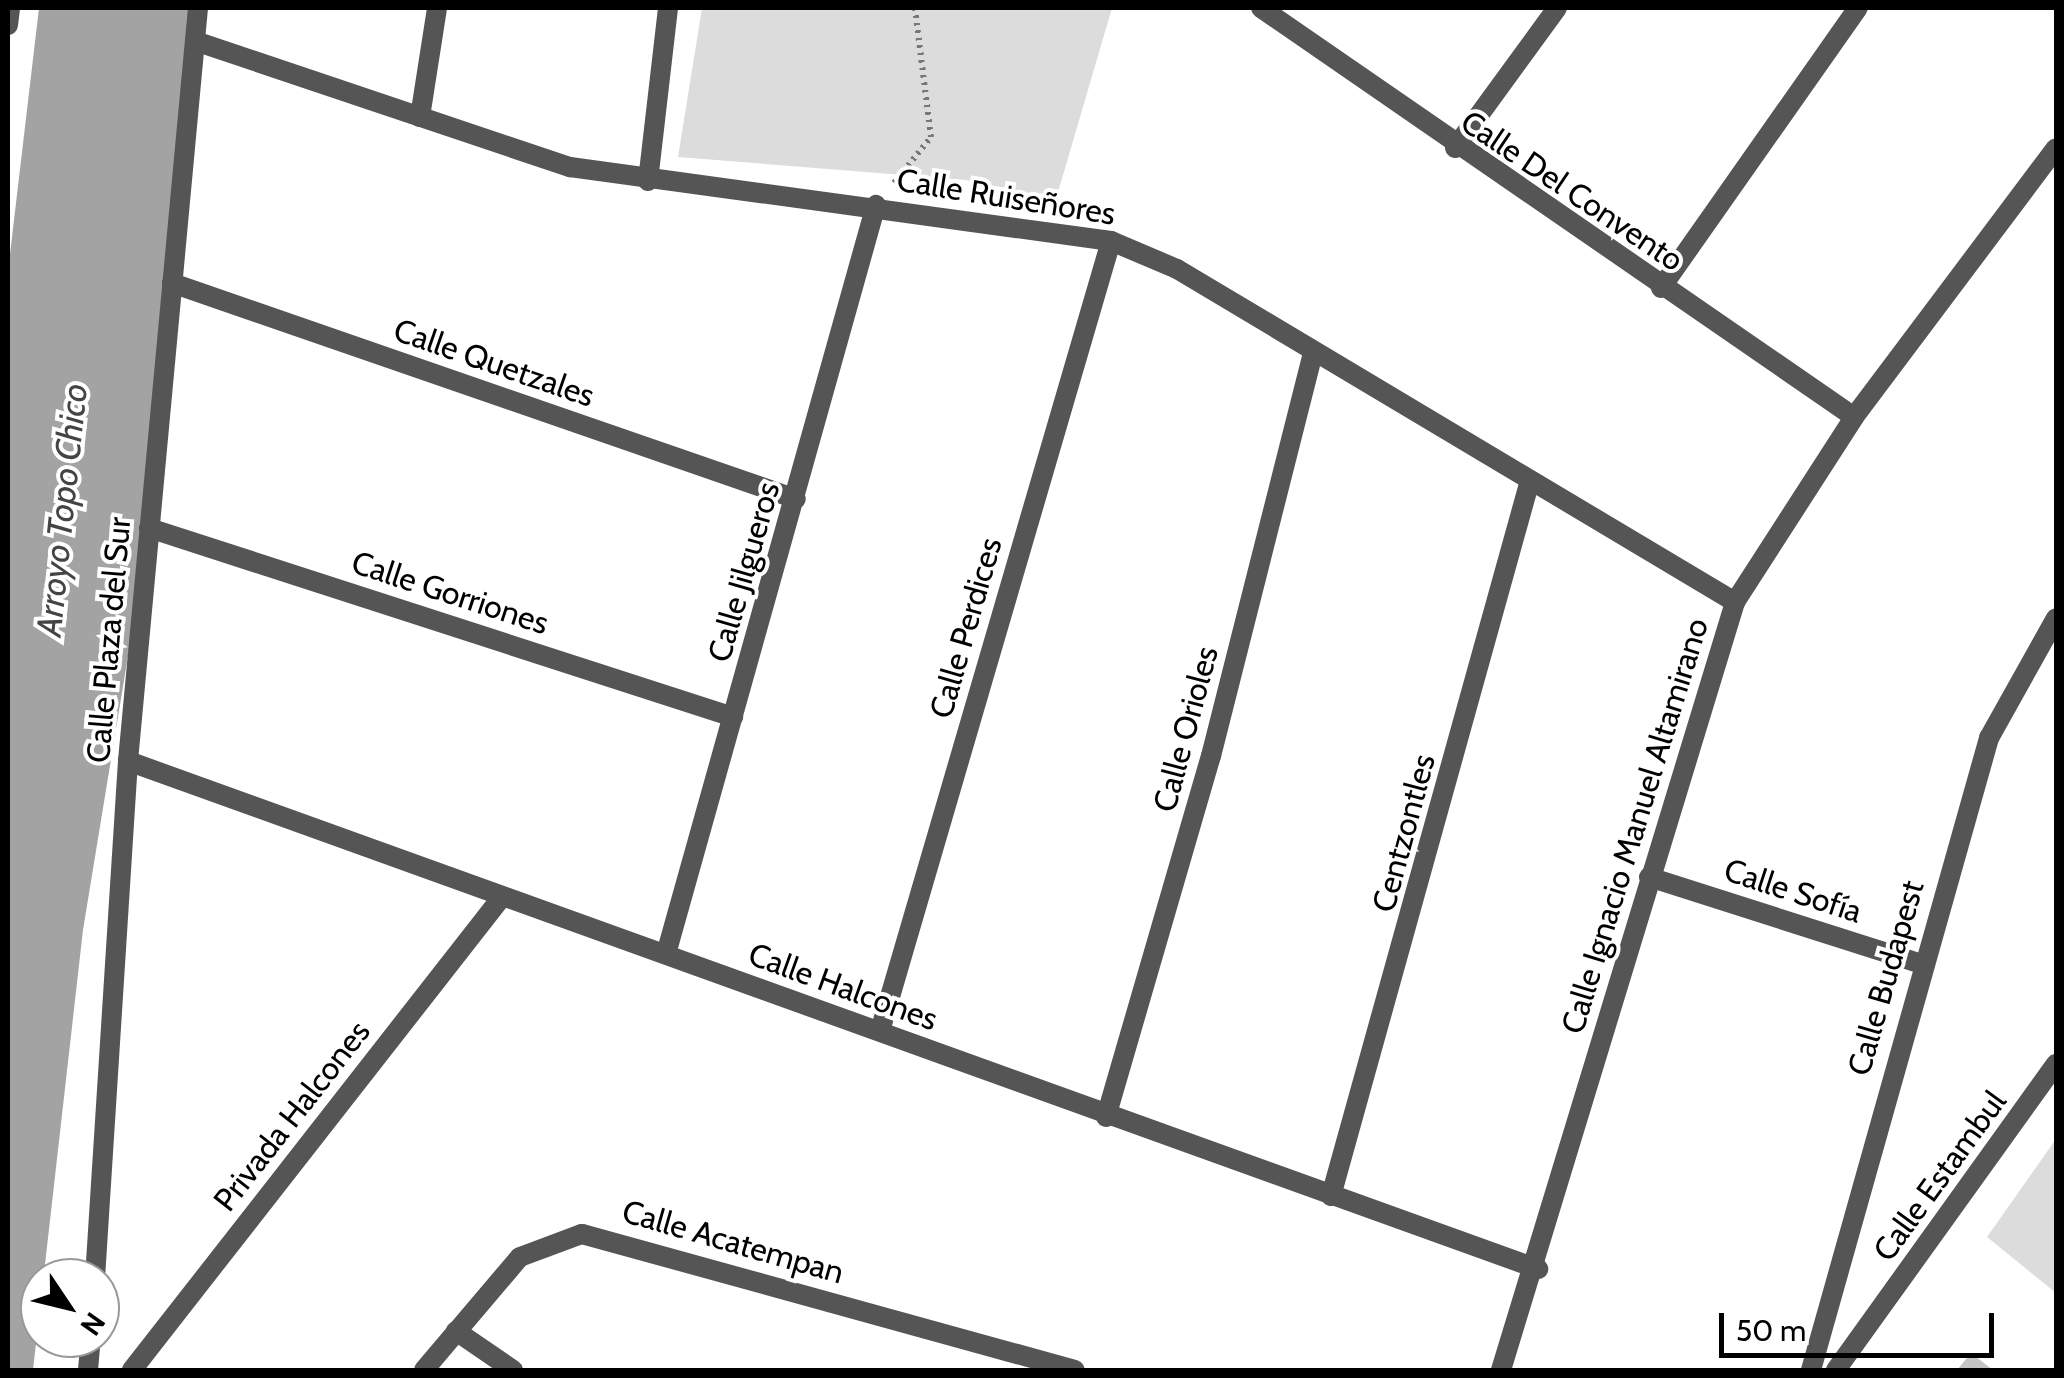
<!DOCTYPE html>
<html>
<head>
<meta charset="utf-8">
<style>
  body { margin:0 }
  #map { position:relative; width:2064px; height:1378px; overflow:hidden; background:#fff; font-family:Cabin,sans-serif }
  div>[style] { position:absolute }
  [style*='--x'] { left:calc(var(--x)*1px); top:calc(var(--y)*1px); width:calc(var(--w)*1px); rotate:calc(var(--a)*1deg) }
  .green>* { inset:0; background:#dcdcdc }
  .water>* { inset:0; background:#a3a3a3 }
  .building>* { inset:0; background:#c4c4c4 }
  .path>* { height:6px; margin-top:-3px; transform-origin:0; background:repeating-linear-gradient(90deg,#777 0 2.5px,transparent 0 7.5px) }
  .minor>* { height:20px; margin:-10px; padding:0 10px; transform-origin:10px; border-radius:10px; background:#555 }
  .tertiary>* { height:20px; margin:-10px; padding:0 10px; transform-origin:10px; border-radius:10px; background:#555 }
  span { translate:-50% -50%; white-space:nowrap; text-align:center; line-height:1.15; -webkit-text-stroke:8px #fff; paint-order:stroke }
  .street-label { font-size:32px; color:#000 }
  .water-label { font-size:35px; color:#444; font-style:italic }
  .frame { position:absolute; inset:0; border:10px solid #000; pointer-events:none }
  .north { position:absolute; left:20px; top:1258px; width:100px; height:100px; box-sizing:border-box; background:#fff; border:2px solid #999; border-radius:50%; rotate:125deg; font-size:28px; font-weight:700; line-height:40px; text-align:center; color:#000 }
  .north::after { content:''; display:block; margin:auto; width:35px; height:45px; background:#000; clip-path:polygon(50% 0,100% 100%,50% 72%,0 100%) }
  .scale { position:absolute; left:1719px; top:1313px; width:275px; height:45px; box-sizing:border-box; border:5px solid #000; border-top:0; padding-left:12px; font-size:30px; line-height:35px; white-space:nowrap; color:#000; -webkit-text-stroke:8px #fff; paint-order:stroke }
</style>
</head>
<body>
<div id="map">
  <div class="green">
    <i style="clip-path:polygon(702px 8px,1112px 8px,1056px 199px,966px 180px,678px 157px)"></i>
    <i style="clip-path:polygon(2056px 1139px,2056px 1293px,1987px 1237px)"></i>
  </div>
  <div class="water">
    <i style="clip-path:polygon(39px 8px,198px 8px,149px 528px,83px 930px,33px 1370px,8px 1370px,8px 271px)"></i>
  </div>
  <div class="building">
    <i style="clip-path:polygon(1971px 1353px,1993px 1370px,1957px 1370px)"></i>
  </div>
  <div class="path">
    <i style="--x:894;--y:183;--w:59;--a:-51.2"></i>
    <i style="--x:931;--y:137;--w:130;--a:-97.1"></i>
  </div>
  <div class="minor">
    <i style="--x:1261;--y:8;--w:720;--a:34.59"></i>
    <i style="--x:195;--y:41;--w:396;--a:18.6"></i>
    <i style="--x:570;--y:167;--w:546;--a:7.79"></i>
    <i style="--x:1111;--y:241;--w:72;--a:23"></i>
    <i style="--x:1177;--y:269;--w:650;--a:30.83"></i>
    <i style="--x:420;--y:117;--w:110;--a:-81.1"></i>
    <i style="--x:1455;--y:148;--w:173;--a:-53.9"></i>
    <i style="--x:648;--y:181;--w:174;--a:-83.4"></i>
    <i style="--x:172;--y:283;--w:660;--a:19.09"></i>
    <i style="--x:1661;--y:288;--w:342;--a:-54.9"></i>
    <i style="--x:149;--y:528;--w:614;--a:17.93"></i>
    <i style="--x:128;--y:761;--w:1499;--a:19.81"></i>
    <i style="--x:1649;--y:877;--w:283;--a:17.7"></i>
    <i style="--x:666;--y:954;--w:778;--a:-74.34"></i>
    <i style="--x:880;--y:1031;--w:823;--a:-73.7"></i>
    <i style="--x:1106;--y:1117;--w:376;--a:-73.8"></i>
    <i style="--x:1211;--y:756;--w:415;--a:-75.8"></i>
    <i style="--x:1331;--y:1196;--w:739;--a:-74.46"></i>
    <i style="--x:456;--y:1331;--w:69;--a:34.4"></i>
    <i style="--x:132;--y:1370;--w:599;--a:-51.98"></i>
    <i style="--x:424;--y:1370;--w:148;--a:-49.7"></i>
    <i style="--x:520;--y:1257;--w:66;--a:-20.4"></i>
    <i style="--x:582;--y:1234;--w:511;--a:15.42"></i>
    <i style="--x:1501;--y:1370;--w:803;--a:-73.05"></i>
    <i style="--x:1735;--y:602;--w:220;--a:-57.2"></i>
    <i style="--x:1854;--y:417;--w:336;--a:-53.1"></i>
    <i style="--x:1811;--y:1370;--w:657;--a:-74.27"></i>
    <i style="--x:1989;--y:738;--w:137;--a:-60.8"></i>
    <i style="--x:1836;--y:1370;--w:377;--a:-54.3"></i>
  </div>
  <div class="tertiary">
    <i style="--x:8;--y:25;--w:17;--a:-83"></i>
    <i style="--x:95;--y:1278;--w:518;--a:-86.35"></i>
    <i style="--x:128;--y:761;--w:756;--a:-84.69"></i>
    <i style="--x:88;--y:1370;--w:32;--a:-85"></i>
  </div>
  <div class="street-label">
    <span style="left:1572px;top:191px;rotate:34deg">Calle Del Convento</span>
    <span style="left:1006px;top:197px;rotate:9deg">Calle Ruiseñores</span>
    <span style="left:494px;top:363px;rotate:19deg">Calle Quetzales</span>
    <span style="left:744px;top:572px;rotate:-74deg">Calle Jilgueros</span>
    <span style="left:450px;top:593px;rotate:18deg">Calle Gorriones</span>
    <span style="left:966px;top:628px;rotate:-74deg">Calle Perdices</span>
    <span style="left:109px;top:640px;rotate:-85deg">Calle Plaza del Sur</span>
    <span style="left:1186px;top:729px;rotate:-75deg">Calle Orioles</span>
    <span style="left:1635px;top:826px;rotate:-73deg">Calle Ignacio Manuel Altamirano</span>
    <span style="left:1404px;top:833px;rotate:-75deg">Centzontles</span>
    <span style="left:1793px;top:891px;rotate:18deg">Calle Sofía</span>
    <span style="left:1886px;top:978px;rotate:-74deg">Calle Budapest</span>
    <span style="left:843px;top:987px;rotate:20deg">Calle Halcones</span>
    <span style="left:292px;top:1116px;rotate:-52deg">Privada Halcones</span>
    <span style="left:1940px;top:1176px;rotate:-54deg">Calle Estambul</span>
    <span style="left:733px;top:1242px;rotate:16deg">Calle Acatempan</span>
  </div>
  <div class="water-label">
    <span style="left:62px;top:510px;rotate:-84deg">Arroyo Topo Chico</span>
  </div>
  <div class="frame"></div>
  <div class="north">N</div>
  <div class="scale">50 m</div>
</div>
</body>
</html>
